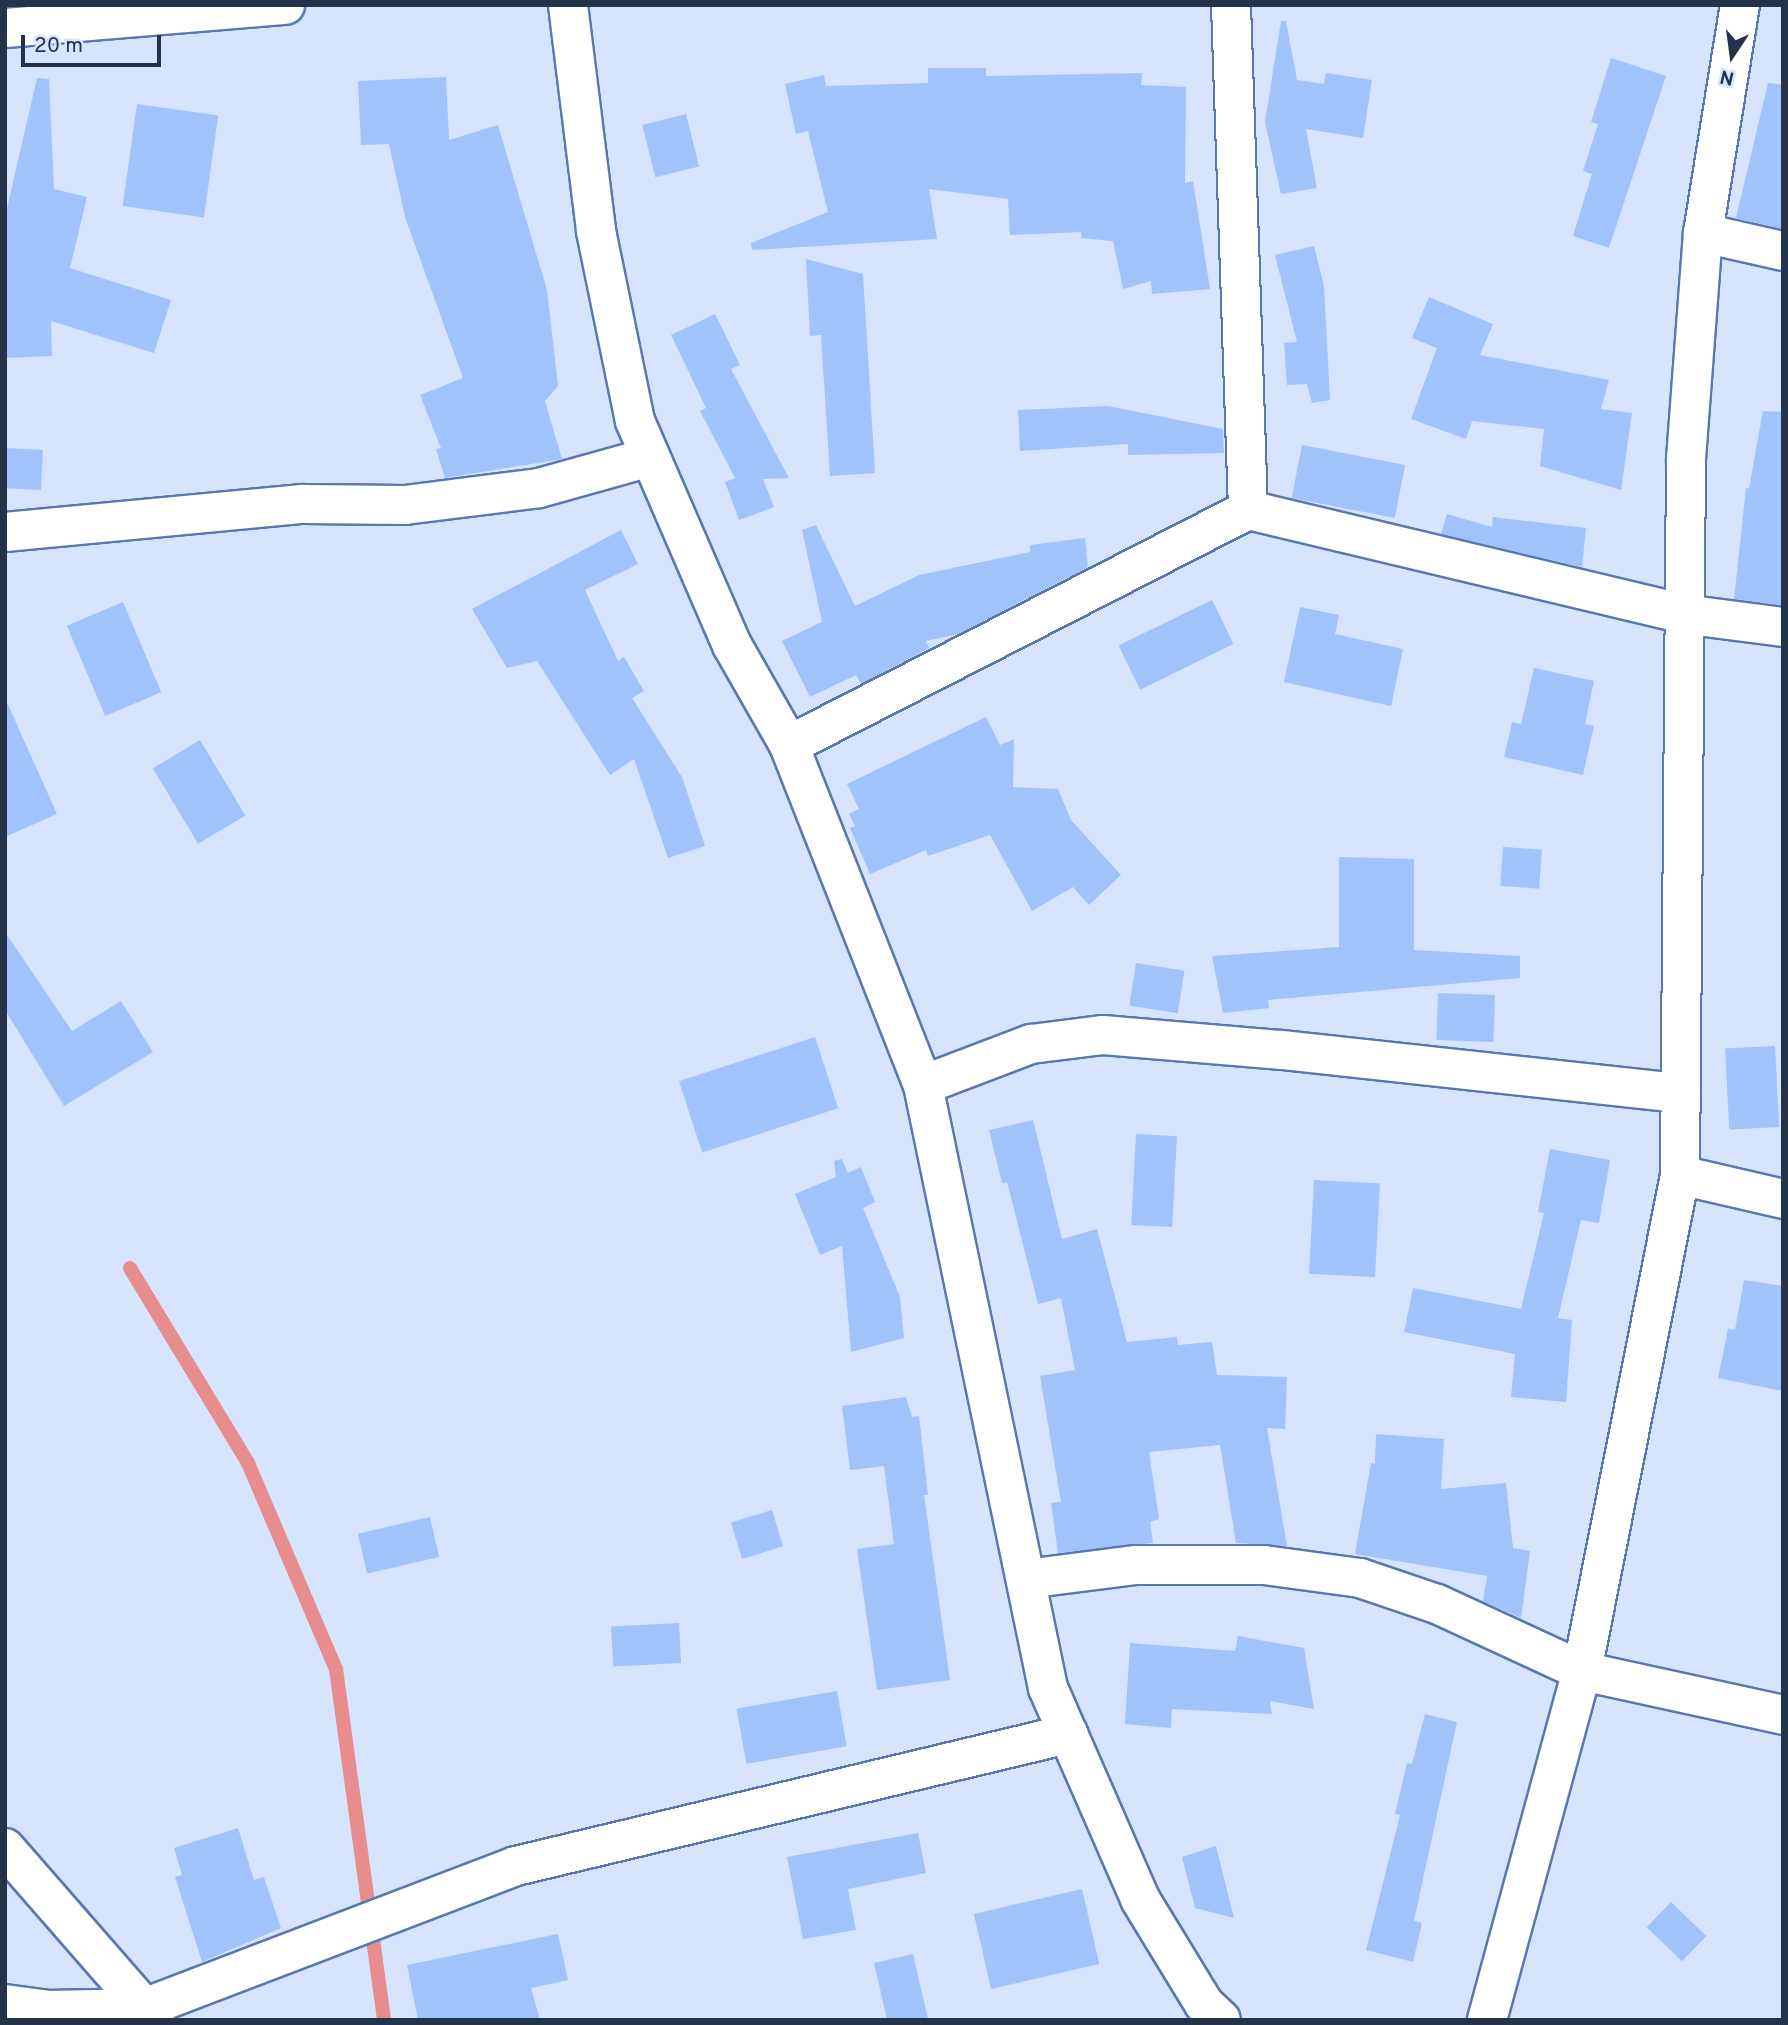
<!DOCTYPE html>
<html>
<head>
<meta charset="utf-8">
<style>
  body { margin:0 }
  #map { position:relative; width:1788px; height:2025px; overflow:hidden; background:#d6e4fd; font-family:Overpass,sans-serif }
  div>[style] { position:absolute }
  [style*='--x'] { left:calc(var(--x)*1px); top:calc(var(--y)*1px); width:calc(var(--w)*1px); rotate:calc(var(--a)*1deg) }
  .stream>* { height:14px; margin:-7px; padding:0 7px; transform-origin:7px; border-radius:7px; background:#e88d8d }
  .building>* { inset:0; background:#a1c3fc; transform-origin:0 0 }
  .roads { filter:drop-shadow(2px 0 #5878ae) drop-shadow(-2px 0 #5878ae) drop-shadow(0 2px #5878ae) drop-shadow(0 -2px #5878ae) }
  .minor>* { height:38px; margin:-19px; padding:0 19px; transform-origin:19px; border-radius:19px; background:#fff }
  span { translate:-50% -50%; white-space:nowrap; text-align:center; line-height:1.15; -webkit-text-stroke:6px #d6e4fd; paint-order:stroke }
  .frame { position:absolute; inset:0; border:7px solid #24324a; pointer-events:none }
  .north { position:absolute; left:1697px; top:21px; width:70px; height:70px; -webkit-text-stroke:5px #d6e4fd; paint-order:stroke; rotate:193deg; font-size:19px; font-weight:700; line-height:28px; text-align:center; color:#24324a }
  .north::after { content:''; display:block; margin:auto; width:24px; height:32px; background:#24324a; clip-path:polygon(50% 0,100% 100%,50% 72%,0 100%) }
  .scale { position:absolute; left:21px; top:35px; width:140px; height:32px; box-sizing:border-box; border:4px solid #24324a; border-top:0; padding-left:9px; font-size:21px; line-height:24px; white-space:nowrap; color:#24324a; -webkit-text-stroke:5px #d6e4fd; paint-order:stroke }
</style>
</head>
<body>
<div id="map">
  <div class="stream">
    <i style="--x:130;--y:1268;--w:228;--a:58.8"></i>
    <i style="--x:248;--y:1463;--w:224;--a:66.9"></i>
    <i style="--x:336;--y:1669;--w:354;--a:82.2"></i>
  </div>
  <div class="building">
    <i style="clip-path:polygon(1281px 21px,1286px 21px,1297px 80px,1324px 84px,1326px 73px,1372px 80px,1363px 138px,1306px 129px,1317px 188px,1281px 194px,1265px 122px)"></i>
    <i style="clip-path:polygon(1611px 58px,1666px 76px,1609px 248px,1573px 236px,1592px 174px,1583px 171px,1598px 124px,1591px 122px)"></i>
    <i style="clip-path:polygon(928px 68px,986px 68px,986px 76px,1142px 73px,1141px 85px,1186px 87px,1185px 183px,1193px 181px,1210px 289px,1152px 294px,1151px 281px,1123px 289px,1113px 241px,1081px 238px,1081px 232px,1010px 235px,1008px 199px,929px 189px,937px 239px,752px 250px,751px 243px,828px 212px,808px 131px,796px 134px,785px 84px,824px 75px,826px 86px,928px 83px)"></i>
    <i style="clip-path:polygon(446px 77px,449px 140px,498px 125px,547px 290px,558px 386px,545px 401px,562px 459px,445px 478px,436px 449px,441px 448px,420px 395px,463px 378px,405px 217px,389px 144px,361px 145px,358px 81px)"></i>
    <i style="clip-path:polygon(37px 78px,49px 79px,54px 189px,87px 197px,70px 268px,171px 300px,154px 353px,51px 321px,52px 356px,5px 358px,5px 217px)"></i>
    <i style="clip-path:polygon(1768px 83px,1783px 85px,1783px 229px,1736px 218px)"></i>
    <i style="left:137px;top:104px;width:82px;height:103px;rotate:8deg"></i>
    <i style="left:686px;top:114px;width:54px;height:45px;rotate:76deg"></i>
    <i style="clip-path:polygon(1314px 246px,1324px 286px,1330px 400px,1312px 403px,1307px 384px,1287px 385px,1284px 343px,1297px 342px,1275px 255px)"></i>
    <i style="clip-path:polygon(806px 259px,863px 274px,875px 473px,830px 476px,821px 335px,810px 336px)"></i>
    <i style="clip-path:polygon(1429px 297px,1493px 324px,1480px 355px,1609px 380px,1601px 409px,1632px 413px,1621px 490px,1540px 466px,1544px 429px,1472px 421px,1466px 439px,1411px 419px,1437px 348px,1412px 338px)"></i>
    <i style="clip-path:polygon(715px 314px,740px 365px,731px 369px,789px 478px,763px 479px,774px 507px,739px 520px,725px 482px,735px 478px,700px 411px,706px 408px,671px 335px)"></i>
    <i style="clip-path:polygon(1108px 406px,1223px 429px,1224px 453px,1128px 455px,1128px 444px,1020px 451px,1018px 410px)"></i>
    <i style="clip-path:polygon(1763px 411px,1783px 412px,1783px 605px,1734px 599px,1746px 488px,1749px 488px)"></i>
    <i style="left:1302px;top:445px;width:105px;height:54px;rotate:11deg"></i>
    <i style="left:5px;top:448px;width:38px;height:40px;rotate:3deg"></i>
    <i style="clip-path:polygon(1447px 514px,1492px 527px,1493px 517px,1586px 528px,1582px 567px,1441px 534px)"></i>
    <i style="clip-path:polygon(816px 525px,855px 606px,919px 575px,1030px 552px,1030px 545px,1085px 538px,1088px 567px,958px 634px,926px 641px,929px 648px,861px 684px,856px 675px,810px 697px,782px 641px,822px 622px,802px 530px)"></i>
    <i style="clip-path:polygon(621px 530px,638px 564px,585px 590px,618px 661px,624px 657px,644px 691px,632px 698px,682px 777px,705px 846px,668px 858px,634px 759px,610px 775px,537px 661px,507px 668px,472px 609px)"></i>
    <i style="left:1212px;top:600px;width:49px;height:104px;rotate:64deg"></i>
    <i style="left:123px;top:602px;width:98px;height:61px;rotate:67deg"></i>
    <i style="clip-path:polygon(1300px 607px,1339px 615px,1335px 634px,1403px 649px,1391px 706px,1284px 682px)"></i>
    <i style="clip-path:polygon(1534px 668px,1594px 681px,1585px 724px,1594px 726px,1583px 775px,1504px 757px,1512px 722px,1521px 724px)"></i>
    <i style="clip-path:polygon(5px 698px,57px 814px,5px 837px)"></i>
    <i style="clip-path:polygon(986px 717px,1000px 745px,1014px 739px,1013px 787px,1058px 789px,1071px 820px,1121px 875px,1089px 905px,1073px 887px,1032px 911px,990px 835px,928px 856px,926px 850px,870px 874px,850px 828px,855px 826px,849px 814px,859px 809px,847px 784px)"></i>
    <i style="left:200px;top:740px;width:88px;height:55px;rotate:59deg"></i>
    <i style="left:1503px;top:847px;width:39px;height:39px;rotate:4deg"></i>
    <i style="clip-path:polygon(1339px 857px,1414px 859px,1414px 950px,1520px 956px,1520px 978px,1268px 1000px,1269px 1008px,1223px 1013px,1212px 956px,1339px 947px)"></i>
    <i style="clip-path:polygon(5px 932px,72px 1031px,121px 1001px,153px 1052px,64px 1106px,5px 1010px)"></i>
    <i style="left:1136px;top:963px;width:49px;height:43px;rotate:9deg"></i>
    <i style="left:1438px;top:993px;width:57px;height:47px;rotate:2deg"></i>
    <i style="left:815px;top:1037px;width:75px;height:143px;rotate:72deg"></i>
    <i style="left:1775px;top:1046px;width:81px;height:50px;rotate:87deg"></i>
    <i style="clip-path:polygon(1033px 1120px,1062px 1239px,1097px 1229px,1127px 1342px,1177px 1337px,1178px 1345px,1212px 1342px,1217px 1375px,1287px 1377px,1285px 1429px,1267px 1428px,1287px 1546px,1236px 1543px,1220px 1445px,1149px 1452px,1159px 1519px,1150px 1522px,1153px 1543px,1058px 1553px,1051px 1503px,1061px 1502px,1040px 1376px,1075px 1370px,1061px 1298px,1038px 1304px,1007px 1182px,1002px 1183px,989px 1130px)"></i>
    <i style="left:1136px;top:1134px;width:41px;height:91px;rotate:3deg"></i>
    <i style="clip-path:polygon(1550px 1149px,1610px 1160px,1599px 1223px,1581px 1220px,1558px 1318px,1572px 1320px,1566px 1402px,1511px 1397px,1515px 1354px,1404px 1332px,1413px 1288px,1521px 1309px,1544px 1213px,1538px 1212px)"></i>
    <i style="clip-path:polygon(842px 1159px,848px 1173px,861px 1167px,875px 1202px,863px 1208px,900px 1297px,904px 1338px,851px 1352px,842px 1246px,820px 1255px,795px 1194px,836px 1177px,834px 1161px)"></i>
    <i style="left:1314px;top:1180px;width:66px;height:94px;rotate:3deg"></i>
    <i style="clip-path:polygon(1744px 1280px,1783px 1286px,1783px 1391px,1718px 1378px,1728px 1329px,1735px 1330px)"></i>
    <i style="clip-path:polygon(906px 1397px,912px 1417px,919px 1416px,928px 1495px,924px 1495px,950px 1680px,877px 1690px,857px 1549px,894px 1544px,884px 1466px,850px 1470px,842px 1406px)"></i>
    <i style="clip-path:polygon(1376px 1434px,1444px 1439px,1441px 1489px,1506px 1483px,1513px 1548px,1530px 1551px,1521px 1618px,1483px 1601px,1487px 1576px,1355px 1554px,1371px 1463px,1375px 1464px)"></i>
    <i style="left:772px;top:1510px;width:38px;height:43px;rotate:73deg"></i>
    <i style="left:430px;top:1517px;width:41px;height:74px;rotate:77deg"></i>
    <i style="left:679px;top:1623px;width:40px;height:68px;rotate:87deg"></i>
    <i style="clip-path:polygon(1238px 1636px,1304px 1648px,1314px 1709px,1270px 1701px,1272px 1714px,1172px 1709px,1171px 1728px,1125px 1724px,1130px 1643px,1235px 1651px)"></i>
    <i style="left:837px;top:1691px;width:56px;height:102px;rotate:80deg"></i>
    <i style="clip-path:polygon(1425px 1714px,1457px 1722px,1414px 1921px,1422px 1923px,1413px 1962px,1366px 1950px,1400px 1815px,1395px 1814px,1407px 1763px,1412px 1764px)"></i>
    <i style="clip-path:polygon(238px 1828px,254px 1880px,264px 1877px,281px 1928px,202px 1962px,175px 1877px,182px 1875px,174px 1848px)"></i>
    <i style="clip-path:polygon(918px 1833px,926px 1873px,848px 1889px,856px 1930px,803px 1939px,787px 1857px)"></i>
    <i style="clip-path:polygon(1216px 1846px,1234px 1918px,1195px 1908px,1182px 1857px)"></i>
    <i style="left:1082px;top:1889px;width:77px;height:111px;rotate:77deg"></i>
    <i style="left:1671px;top:1902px;width:49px;height:35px;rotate:44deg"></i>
    <i style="clip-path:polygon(558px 1934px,568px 1980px,531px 1988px,540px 2020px,418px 2020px,407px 1965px)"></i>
    <i style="left:913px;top:1954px;width:68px;height:40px;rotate:77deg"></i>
  </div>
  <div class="roads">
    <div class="minor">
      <i style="--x:568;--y:5;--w:228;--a:82.9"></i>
      <i style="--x:596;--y:231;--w:194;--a:78.4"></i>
      <i style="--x:635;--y:421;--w:244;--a:66.6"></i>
      <i style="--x:732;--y:645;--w:115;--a:60.3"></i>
      <i style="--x:789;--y:745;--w:365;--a:68.5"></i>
      <i style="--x:923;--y:1085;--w:616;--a:78.29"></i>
      <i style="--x:1048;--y:1688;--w:230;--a:66.4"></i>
      <i style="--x:1140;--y:1899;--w:123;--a:58.6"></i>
      <i style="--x:1204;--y:2004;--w:23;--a:43"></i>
      <i style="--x:1231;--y:5;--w:505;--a:88.07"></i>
      <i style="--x:5;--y:28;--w:281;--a:-4.7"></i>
      <i style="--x:1703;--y:233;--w:82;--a:12.7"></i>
      <i style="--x:5;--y:532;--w:299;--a:-5.4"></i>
      <i style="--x:303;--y:504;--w:102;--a:0.6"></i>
      <i style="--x:405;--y:505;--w:135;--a:-7.2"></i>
      <i style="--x:539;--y:488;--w:115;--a:-15.6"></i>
      <i style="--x:789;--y:745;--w:516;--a:-27.11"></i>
      <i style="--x:1248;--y:510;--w:447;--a:13.4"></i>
      <i style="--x:1683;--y:614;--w:101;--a:7.4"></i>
      <i style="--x:923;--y:1085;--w:116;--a:-20.8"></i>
      <i style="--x:1031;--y:1044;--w:73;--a:-7.1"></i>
      <i style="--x:1103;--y:1035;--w:180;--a:4.8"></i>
      <i style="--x:1282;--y:1050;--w:401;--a:6.2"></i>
      <i style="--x:1680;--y:1175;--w:106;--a:13.1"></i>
      <i style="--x:1026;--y:1579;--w:111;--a:-7.3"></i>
      <i style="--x:1136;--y:1565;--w:128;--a:0"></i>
      <i style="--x:1264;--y:1565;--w:97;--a:7.7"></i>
      <i style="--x:1360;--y:1578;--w:81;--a:18.7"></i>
      <i style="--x:1437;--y:1604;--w:160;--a:24.8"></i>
      <i style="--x:1582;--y:1671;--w:206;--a:12.3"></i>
      <i style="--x:5;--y:1848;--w:228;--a:48.9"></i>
      <i style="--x:5;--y:2004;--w:43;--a:7.9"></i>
      <i style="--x:48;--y:2010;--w:96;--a:-1.2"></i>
      <i style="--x:144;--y:2008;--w:398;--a:-20.9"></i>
      <i style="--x:516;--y:1866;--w:568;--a:-13.45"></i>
      <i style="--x:1487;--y:2020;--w:362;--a:-74.8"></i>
      <i style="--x:1582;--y:1671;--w:506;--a:-78.82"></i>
      <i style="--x:1680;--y:1175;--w:716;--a:-89.52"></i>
      <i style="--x:1686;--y:459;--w:227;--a:-85.7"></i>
      <i style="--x:1703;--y:233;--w:231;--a:-80.8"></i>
    </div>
  </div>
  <div class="frame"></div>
  <div class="north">N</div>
  <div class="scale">20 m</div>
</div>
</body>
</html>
